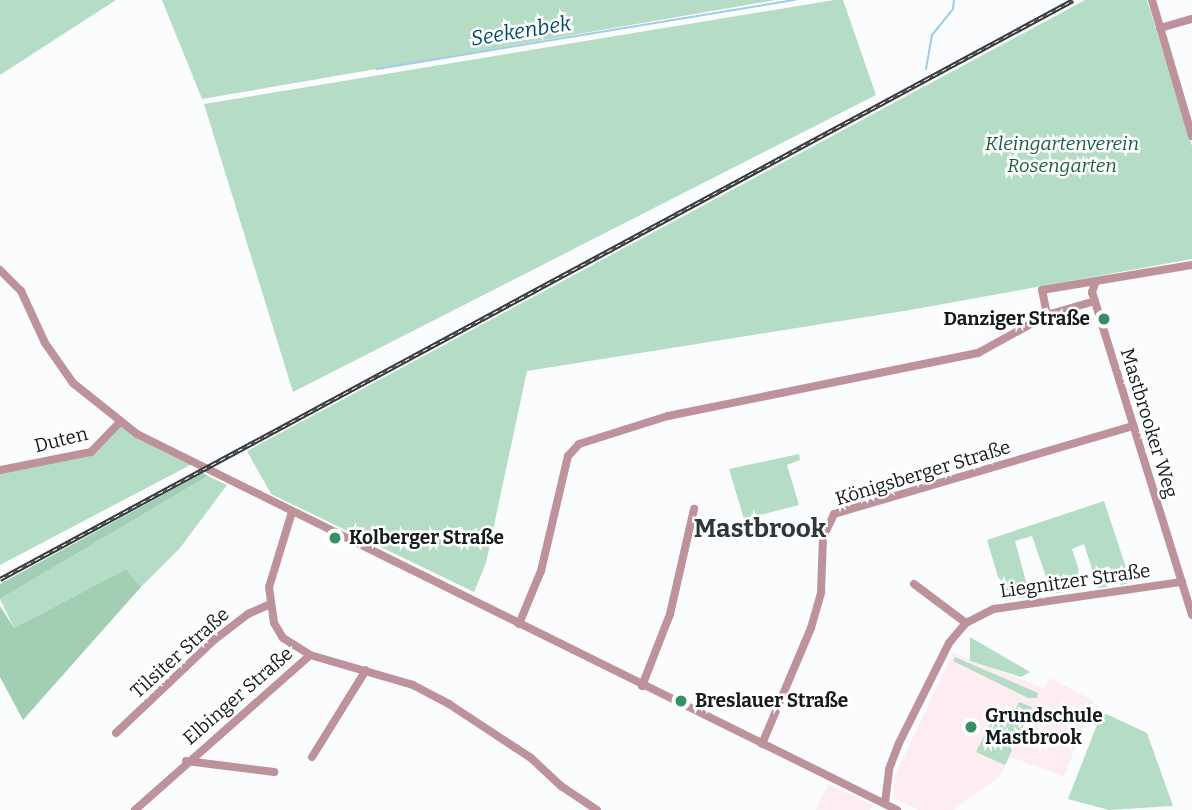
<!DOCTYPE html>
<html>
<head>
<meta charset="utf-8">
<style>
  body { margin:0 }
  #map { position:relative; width:1192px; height:810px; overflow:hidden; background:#fafcfe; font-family:Bitter,serif }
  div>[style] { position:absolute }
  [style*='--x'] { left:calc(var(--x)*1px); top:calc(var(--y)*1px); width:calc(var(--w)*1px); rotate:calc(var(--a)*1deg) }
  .education>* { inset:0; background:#fdedf2 }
  .green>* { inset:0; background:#b5ddc5 }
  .forest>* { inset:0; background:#a2ceb4 }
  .stream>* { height:2px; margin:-1px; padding:0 1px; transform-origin:1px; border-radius:1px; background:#a2cbe7 }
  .minor>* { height:8px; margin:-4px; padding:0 4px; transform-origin:4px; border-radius:4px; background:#be929a }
  .rail>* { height:4.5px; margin-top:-2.25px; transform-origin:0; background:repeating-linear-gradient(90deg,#fff 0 5px,#35393c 0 10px); box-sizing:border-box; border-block:2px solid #35393c }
  .dots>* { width:19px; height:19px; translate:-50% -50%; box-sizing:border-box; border:4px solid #fff; border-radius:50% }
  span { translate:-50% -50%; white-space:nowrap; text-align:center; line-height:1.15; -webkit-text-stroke:5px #fff; paint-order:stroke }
  .park-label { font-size:19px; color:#1a6140; font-style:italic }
  .poi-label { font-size:19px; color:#161a1d; font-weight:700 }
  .right { translate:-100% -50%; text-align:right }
  .left { translate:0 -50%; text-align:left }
  .street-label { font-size:19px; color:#161a1d }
  .water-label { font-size:21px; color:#004a6e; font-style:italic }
  .district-label { font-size:26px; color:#2f373e; font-weight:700 }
</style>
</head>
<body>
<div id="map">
  <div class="education">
    <i style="clip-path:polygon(953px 653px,1044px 688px,1050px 678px,1094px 701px,1064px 776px,1010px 757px,1000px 776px,954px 810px,918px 810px,893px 798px,895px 775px)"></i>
    <i style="clip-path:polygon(828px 784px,873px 805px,870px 810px,816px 810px)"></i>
  </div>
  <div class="green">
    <i style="clip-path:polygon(0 0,116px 0,0 75px)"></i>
    <i style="clip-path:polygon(162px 0,776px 0,202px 99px)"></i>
    <i style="clip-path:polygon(834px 0,843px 0,876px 95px,293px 392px,204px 104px)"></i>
    <i style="clip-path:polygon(1085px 0,1147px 0,1192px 146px,1192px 259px,904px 311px,527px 371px,486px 563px,474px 592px,271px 494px,247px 451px)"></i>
    <i style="clip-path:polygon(119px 423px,194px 463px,0 565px,0 470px,91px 452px)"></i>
    <i style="clip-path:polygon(799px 454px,800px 460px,787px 465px,799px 505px,744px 519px,729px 469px)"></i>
    <i style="clip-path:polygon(208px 476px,227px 485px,180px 548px,141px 587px,126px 569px,14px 628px,0 599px)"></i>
    <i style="clip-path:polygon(1104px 501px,1131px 583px,1121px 585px,1116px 572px,1103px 575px,1107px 587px,1098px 588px,1084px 544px,1072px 549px,1085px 588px,1052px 594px,1032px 536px,1015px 541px,1030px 596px,1005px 601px,987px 540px)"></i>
    <i style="clip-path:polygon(970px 637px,1030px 672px,1021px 677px,970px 661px)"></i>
    <i style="clip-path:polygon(955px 657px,1038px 693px,1037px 698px,1028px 698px,953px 661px)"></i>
    <i style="clip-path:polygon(1019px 702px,1032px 707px,1005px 765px,976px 752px,994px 717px,989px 715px,992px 707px,1012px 716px)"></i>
    <i style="clip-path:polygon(1102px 712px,1147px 733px,1173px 806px,1109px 810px,1068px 799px)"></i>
  </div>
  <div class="forest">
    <i style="clip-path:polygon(203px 473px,208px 476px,0 599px,0 584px)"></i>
    <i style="clip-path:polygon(126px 569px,141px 587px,23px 720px,0 677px,0 606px,14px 628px)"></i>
  </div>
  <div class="stream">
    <i style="--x:377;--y:69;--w:424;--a:-9.4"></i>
    <i style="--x:926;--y:69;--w:35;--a:-80"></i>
    <i style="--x:932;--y:35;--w:33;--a:-51"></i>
    <i style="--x:953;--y:9;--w:9;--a:-84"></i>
  </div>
  <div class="minor">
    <i style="--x:1152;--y:0;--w:142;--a:73.6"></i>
    <i style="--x:1160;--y:28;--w:33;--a:-16"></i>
    <i style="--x:0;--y:270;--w:30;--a:45"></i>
    <i style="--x:21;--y:291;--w:57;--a:65.2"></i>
    <i style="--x:45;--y:343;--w:49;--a:55"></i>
    <i style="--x:73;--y:383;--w:82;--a:38.6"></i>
    <i style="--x:137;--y:434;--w:848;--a:26.32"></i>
    <i style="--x:1096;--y:281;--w:12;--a:110"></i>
    <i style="--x:1092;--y:292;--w:338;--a:72.8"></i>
    <i style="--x:1095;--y:301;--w:50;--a:163.7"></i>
    <i style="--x:1047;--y:315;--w:25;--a:-101"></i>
    <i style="--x:1042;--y:290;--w:152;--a:-9.5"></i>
    <i style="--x:0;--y:470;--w:93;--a:-11.2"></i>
    <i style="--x:91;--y:452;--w:40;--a:-46"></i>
    <i style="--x:292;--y:512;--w:78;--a:107"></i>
    <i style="--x:269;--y:587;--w:36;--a:82"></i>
    <i style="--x:274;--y:623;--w:17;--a:59"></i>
    <i style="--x:283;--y:638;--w:32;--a:32"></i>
    <i style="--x:310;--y:655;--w:107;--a:16.2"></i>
    <i style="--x:413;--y:685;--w:41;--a:27.8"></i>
    <i style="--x:449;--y:704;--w:98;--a:33.4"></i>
    <i style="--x:531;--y:758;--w:41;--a:43"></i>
    <i style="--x:561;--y:786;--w:43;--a:33.7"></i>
    <i style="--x:914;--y:584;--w:65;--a:36.9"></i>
    <i style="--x:519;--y:624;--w:57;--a:-67.5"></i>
    <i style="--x:541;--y:571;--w:118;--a:-76.8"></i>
    <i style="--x:568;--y:456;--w:16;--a:-47"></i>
    <i style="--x:579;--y:444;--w:93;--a:-17.5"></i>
    <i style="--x:668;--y:416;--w:316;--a:-11.5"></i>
    <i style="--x:978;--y:353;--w:79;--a:-28.8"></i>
    <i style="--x:642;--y:686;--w:77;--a:-68.7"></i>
    <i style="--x:670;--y:614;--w:108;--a:-77.1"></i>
    <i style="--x:116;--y:733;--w:135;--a:-43.5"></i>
    <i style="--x:214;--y:640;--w:43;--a:-37.4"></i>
    <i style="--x:248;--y:614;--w:24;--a:-24"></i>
    <i style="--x:762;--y:744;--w:126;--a:-67.1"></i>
    <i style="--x:811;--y:628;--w:37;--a:-74"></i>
    <i style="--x:821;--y:592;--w:55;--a:-87.9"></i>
    <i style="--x:823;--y:537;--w:25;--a:-64"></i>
    <i style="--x:834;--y:514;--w:312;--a:-16.4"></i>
    <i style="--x:312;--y:757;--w:102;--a:-58.2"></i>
    <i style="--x:186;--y:761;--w:89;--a:7.1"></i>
    <i style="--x:885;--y:803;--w:34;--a:-83"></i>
    <i style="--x:889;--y:769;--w:28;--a:-69"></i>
    <i style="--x:899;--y:743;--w:112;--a:-63.4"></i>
    <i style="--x:949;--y:643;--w:26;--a:-50"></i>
    <i style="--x:966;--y:623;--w:31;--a:-27"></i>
    <i style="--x:994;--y:609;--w:190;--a:-8.2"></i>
    <i style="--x:135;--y:810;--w:234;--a:-41.5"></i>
  </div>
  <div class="rail">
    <i style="--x:0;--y:579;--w:1219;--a:-28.35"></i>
  </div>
  <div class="dots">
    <i style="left:1104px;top:319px;background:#379065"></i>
    <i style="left:335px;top:538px;background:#379065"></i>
    <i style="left:681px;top:701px;background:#379065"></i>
    <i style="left:971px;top:727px;background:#379065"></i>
  </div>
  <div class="park-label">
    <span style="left:1062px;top:155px">Kleingartenverein<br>Rosengarten</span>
  </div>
  <div class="poi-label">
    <span class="right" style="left:1090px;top:319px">Danziger Straße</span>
    <span class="left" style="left:349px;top:538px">Kolberger Straße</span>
    <span class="left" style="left:695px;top:701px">Breslauer Straße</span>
    <span class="left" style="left:985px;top:727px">Grundschule<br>Mastbrook</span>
  </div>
  <div class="street-label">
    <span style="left:1149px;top:423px;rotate:73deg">Mastbrooker Weg</span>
    <span style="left:61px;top:440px;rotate:-14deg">Duten</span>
    <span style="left:923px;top:473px;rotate:-17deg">Königsberger Straße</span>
    <span style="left:1075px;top:581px;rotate:-8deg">Liegnitzer Straße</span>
    <span style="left:180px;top:653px;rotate:-42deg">Tilsiter Straße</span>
    <span style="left:238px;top:696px;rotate:-41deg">Elbinger Straße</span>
  </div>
  <div class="water-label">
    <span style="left:521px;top:31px;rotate:-9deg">Seekenbek</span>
  </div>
  <div class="district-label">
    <span style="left:760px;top:529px">Mastbrook</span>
  </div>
</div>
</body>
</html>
